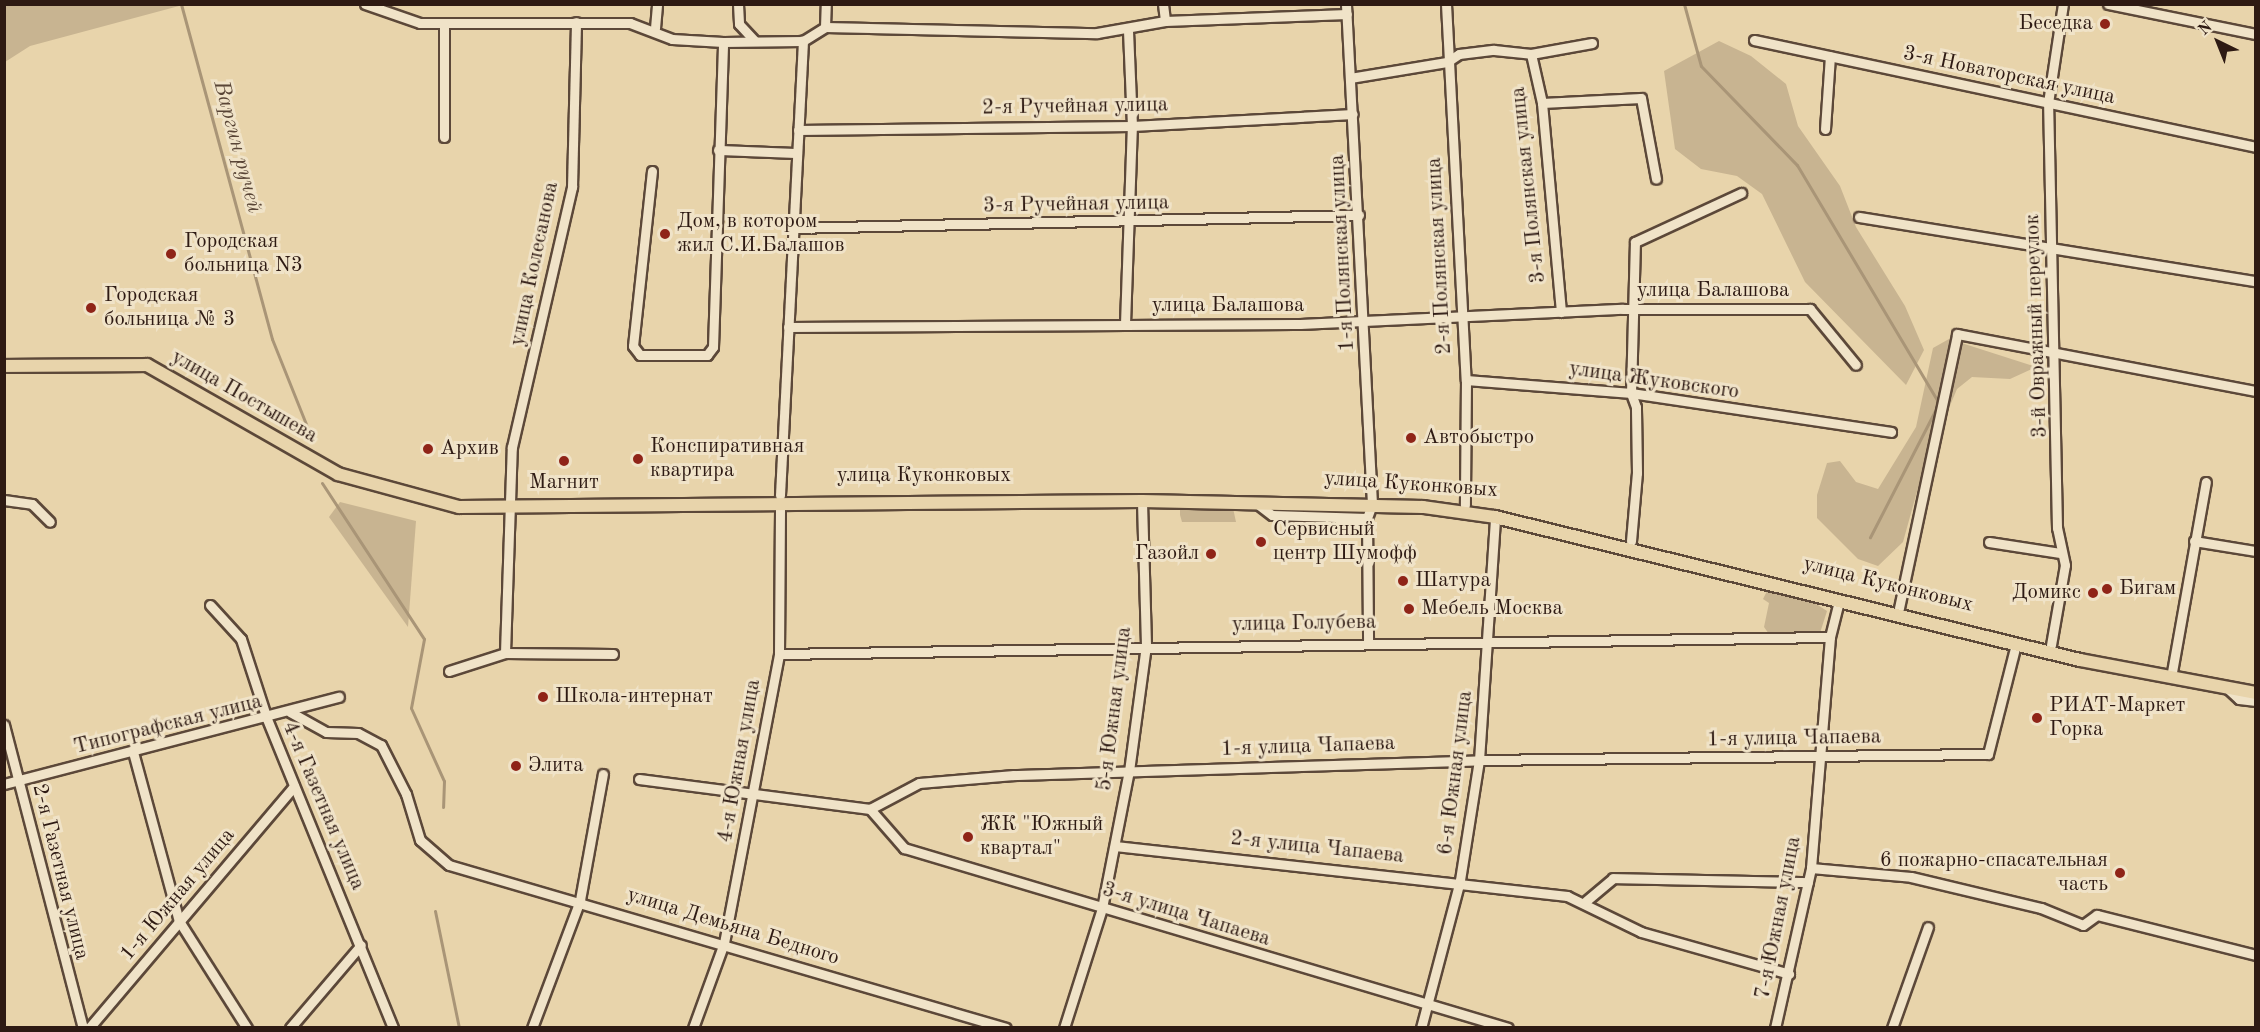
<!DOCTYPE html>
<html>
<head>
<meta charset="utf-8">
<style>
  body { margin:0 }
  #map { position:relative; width:2260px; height:1032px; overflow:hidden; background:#e8d4ab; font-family:"Old Standard TT",serif }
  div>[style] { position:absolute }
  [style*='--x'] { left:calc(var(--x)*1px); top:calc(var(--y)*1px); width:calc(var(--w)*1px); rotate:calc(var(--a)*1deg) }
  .green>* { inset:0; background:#c8b491 }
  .stream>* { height:3px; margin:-1.5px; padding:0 1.5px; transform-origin:1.5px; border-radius:1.5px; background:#a99577 }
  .roads { filter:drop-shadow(2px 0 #5c4839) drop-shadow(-2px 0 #5c4839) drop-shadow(0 2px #5c4839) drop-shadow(0 -2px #5c4839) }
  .minor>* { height:9px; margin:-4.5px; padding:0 4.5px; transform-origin:4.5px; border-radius:4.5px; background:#f0e3c8 }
  .major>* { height:12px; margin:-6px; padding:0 6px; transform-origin:6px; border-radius:6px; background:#e8d4ab }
  .dots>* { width:16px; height:16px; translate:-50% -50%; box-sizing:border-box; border:3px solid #f0e3c8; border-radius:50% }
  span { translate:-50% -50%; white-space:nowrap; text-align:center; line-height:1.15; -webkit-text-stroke:6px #f0e3c8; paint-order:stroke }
  .poi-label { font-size:21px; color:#2e1a13 }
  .right { translate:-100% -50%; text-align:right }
  .left { translate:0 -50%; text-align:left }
  .street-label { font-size:21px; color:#2e1a13 }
  .water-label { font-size:22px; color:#594536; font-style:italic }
  .frame { position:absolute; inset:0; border:6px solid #2e1a13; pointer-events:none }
  .north { position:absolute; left:2188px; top:12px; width:60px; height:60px; -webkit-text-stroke:4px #f0e3c8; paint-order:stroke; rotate:317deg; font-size:16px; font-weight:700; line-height:24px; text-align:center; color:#2e1a13 }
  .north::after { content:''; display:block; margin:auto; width:21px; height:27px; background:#2e1a13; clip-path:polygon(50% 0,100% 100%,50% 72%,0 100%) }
</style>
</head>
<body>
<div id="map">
  <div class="green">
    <i style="clip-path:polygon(5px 4px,179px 4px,179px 6px,30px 46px,5px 62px)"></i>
    <i style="clip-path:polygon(1719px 41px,1751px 56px,1786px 84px,1798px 126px,1840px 186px,1856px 227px,1905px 306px,1924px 350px,1906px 385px,1805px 282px,1762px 194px,1737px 176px,1701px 169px,1675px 149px,1664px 71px)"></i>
    <i style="clip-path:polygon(1949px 339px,2036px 367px,2010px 379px,1972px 377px,1957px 389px,1923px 470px,1903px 542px,1878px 566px,1858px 559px,1817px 518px,1817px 495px,1827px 463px,1840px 461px,1856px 482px,1878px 489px,1916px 427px,1933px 348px)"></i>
    <i style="clip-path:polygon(340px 502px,416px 521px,408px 627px,329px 517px)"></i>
    <i style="clip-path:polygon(1233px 508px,1236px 522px,1182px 522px,1180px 515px,1180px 509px)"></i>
    <i style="clip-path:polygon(1768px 589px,1810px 600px,1827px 611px,1820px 633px,1769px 634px,1764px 627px,1769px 603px,1763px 599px)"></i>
  </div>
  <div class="stream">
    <i style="--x:181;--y:4;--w:347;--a:74.8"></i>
    <i style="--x:272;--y:339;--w:102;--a:68.2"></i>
    <i style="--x:1684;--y:4;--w:64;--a:74.7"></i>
    <i style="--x:1701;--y:66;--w:138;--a:45.9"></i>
    <i style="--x:1797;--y:165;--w:277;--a:59.2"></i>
    <i style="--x:1939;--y:403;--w:151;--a:117.2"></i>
    <i style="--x:322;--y:483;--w:186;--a:56.8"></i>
    <i style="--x:424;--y:639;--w:70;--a:100.7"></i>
    <i style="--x:411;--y:708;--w:80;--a:65.7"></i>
    <i style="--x:444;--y:781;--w:26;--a:92"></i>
    <i style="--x:435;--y:911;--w:119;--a:78.4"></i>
  </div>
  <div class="roads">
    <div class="minor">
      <i style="--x:365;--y:4;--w:58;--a:19.1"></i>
      <i style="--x:420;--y:23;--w:210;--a:0"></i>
      <i style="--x:630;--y:23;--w:45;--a:20.9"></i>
      <i style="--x:672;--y:39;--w:51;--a:3.4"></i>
      <i style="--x:723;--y:42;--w:80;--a:-0.7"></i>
      <i style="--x:803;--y:41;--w:26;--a:-32"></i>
      <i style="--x:825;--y:27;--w:272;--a:1.3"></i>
      <i style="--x:1097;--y:33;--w:69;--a:-10"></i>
      <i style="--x:1165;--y:21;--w:182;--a:-2.2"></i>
      <i style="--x:738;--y:4;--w:20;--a:87"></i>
      <i style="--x:739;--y:24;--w:23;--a:47"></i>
      <i style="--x:1163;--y:4;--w:17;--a:83"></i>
      <i style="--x:1446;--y:4;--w:377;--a:87"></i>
      <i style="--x:1466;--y:380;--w:125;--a:90.5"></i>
      <i style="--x:2108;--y:4;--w:151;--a:11.5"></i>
      <i style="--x:825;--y:27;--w:23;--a:-88"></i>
      <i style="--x:655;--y:28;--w:24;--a:-85"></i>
      <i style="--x:1754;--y:40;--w:513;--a:12.03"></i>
      <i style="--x:1531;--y:54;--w:50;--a:77.3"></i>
      <i style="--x:1542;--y:103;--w:210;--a:84.8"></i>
      <i style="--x:1350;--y:78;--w:98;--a:-9.4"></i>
      <i style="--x:1447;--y:62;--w:14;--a:-34"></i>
      <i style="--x:1459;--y:54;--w:35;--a:-7"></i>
      <i style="--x:1494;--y:50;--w:37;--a:6"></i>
      <i style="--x:1531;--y:54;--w:62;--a:-10.2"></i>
      <i style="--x:1542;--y:103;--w:99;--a:-2.9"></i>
      <i style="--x:1641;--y:98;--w:82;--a:79.5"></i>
      <i style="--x:1825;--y:129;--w:73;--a:-86.1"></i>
      <i style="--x:798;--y:130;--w:334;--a:-0.7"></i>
      <i style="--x:1132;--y:126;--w:221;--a:-3.1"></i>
      <i style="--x:444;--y:137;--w:113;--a:-90"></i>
      <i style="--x:718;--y:150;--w:79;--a:2.2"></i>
      <i style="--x:652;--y:171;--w:176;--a:96.2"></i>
      <i style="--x:633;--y:346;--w:11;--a:52"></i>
      <i style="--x:640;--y:355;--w:67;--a:0"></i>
      <i style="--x:707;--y:355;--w:10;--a:-53"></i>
      <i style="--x:713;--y:347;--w:305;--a:-88.1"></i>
      <i style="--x:1859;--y:217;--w:402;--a:9.2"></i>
      <i style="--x:793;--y:228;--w:566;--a:-1.32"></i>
      <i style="--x:1125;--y:324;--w:198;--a:-88"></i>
      <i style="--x:1132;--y:126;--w:94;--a:-92.4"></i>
      <i style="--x:788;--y:327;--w:512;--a:-0.34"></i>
      <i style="--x:1300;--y:324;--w:323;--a:-2.7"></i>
      <i style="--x:1623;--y:309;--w:187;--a:0"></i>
      <i style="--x:1810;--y:309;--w:72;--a:50.6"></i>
      <i style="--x:1466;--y:380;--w:166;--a:4.5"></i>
      <i style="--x:1631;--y:393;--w:263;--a:8.5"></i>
      <i style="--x:780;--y:495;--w:455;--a:-87.1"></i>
      <i style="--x:4;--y:500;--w:28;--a:8"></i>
      <i style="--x:32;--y:504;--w:25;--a:45"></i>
      <i style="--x:1256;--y:503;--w:20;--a:37"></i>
      <i style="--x:1272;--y:515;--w:95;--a:1.8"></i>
      <i style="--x:1367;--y:518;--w:15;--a:-70"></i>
      <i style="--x:1372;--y:504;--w:501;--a:-92.98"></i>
      <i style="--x:1367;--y:518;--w:123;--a:89.5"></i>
      <i style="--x:1631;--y:541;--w:68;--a:-85"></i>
      <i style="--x:1637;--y:473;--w:66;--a:-90.9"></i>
      <i style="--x:1636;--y:407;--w:15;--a:-110"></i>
      <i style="--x:1631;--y:393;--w:151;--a:-88.5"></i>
      <i style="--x:1635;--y:242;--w:117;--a:-24.8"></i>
      <i style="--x:2194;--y:541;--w:63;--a:9.2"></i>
      <i style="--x:1989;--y:542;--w:72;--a:8.8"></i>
      <i style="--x:210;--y:605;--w:46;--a:47.6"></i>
      <i style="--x:241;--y:639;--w:84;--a:72"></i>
      <i style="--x:267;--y:719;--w:334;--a:67.8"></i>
      <i style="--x:1899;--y:608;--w:280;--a:-78"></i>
      <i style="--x:1957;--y:334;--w:304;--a:10.8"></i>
      <i style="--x:2051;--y:645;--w:81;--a:-80.1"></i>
      <i style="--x:2065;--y:565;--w:38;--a:-102"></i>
      <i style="--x:2057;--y:528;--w:425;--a:-91.2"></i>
      <i style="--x:2048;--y:103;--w:100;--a:-81.4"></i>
      <i style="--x:505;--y:653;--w:206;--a:-88.1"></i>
      <i style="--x:512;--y:447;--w:267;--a:-77"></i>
      <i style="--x:572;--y:187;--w:165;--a:-88.6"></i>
      <i style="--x:779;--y:654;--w:1051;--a:-0.93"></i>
      <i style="--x:449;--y:671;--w:59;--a:-17.8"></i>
      <i style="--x:505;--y:653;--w:108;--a:0.5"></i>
      <i style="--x:2172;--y:672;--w:193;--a:-79.9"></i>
      <i style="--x:2228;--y:689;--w:15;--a:42"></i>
      <i style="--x:2239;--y:699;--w:17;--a:7"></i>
      <i style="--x:290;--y:712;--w:41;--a:29.1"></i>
      <i style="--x:326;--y:732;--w:32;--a:2"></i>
      <i style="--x:358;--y:733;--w:26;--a:28"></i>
      <i style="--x:381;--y:745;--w:55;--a:63"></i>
      <i style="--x:406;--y:794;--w:48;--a:73.1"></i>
      <i style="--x:420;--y:840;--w:38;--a:41"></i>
      <i style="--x:449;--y:865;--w:580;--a:16.31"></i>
      <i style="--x:4;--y:725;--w:313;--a:75.4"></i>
      <i style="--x:133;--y:752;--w:175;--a:74.8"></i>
      <i style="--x:179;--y:921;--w:127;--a:57.6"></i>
      <i style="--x:639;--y:779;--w:233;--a:7.4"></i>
      <i style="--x:870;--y:809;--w:55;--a:-28"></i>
      <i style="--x:919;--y:783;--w:95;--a:-4.8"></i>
      <i style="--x:1014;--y:775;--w:465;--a:-1.8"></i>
      <i style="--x:1479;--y:760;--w:509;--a:-0.68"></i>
      <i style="--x:1988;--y:754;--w:114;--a:-75.7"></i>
      <i style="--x:4;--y:784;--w:346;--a:-14.6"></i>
      <i style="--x:870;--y:809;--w:52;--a:48.9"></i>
      <i style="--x:904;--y:848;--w:630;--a:16.59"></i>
      <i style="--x:1115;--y:846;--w:455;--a:6.3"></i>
      <i style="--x:1567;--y:896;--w:82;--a:25.9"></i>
      <i style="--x:1641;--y:932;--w:154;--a:15.8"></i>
      <i style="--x:1811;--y:868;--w:100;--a:5.1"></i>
      <i style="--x:1911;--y:877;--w:134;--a:13.4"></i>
      <i style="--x:2041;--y:908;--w:45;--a:22"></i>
      <i style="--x:2083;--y:925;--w:17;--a:-36"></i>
      <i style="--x:2097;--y:915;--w:164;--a:14.1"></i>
      <i style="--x:1586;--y:901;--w:35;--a:-40"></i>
      <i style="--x:1613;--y:878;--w:195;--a:1.2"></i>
      <i style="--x:89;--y:1028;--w:317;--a:-49.7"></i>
      <i style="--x:290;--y:1028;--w:109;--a:-49.5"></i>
      <i style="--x:532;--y:1028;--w:137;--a:-69.4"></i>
      <i style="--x:580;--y:900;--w:128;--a:-79.7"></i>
      <i style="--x:693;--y:1028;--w:90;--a:-70"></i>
      <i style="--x:724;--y:943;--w:294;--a:-79.2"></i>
      <i style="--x:779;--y:654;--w:153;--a:-89.6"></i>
      <i style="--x:1064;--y:1028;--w:126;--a:-72.4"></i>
      <i style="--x:1102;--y:908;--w:140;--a:-78.9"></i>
      <i style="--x:1129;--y:771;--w:127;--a:-82.3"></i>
      <i style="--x:1146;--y:645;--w:144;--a:-91.6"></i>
      <i style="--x:1421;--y:1028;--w:153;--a:-75.2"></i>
      <i style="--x:1460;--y:880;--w:121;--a:-81"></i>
      <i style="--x:1479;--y:760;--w:244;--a:-86.2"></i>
      <i style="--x:1775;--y:1028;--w:164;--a:-77.3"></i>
      <i style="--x:1811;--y:868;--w:232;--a:-85.3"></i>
      <i style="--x:1830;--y:637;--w:37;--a:-76"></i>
      <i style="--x:1892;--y:1028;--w:107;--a:-70.4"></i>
    </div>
    <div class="major">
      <i style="--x:4;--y:366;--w:143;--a:-0.4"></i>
      <i style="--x:147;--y:365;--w:220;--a:29.7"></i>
      <i style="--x:338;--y:474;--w:125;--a:15.3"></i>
      <i style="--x:459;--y:507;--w:683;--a:-0.5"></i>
      <i style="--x:1142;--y:501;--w:281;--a:1.2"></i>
      <i style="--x:1423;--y:507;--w:73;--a:7.9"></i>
      <i style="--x:1495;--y:517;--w:602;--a:13.74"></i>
      <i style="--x:2080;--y:660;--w:179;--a:10.6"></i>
    </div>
  </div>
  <div class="dots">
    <i style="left:2105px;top:24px;background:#8f2418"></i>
    <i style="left:665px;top:234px;background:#8f2418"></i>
    <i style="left:171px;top:254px;background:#8f2418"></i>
    <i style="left:91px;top:308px;background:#8f2418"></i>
    <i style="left:1411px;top:438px;background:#8f2418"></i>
    <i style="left:428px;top:449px;background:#8f2418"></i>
    <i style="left:638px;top:459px;background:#8f2418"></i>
    <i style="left:564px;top:461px;background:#8f2418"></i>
    <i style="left:1261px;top:542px;background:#8f2418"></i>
    <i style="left:1211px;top:554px;background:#8f2418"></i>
    <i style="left:1403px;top:581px;background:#8f2418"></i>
    <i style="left:2107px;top:589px;background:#8f2418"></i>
    <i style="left:2093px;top:593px;background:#8f2418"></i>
    <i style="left:1409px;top:609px;background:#8f2418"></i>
    <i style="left:543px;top:697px;background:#8f2418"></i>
    <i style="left:2037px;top:718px;background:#8f2418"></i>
    <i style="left:516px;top:766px;background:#8f2418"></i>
    <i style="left:968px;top:837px;background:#8f2418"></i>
    <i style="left:2120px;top:873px;background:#8f2418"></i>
  </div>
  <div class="poi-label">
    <span class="right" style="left:2093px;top:24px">Беседка</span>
    <span class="left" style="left:677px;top:234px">Дом, в котором<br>жил С.И.Балашов</span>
    <span class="left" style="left:184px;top:254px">Городская<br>больница N3</span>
    <span class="left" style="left:104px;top:308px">Городская<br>больница № 3</span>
    <span class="left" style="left:1423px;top:438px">Автобыстро</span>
    <span class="left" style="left:650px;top:459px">Конспиративная<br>квартира</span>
    <span class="left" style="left:440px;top:449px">Архив</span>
    <span style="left:564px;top:483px">Магнит</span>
    <span class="left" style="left:1273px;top:542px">Сервисный<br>центр Шумофф</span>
    <span class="right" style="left:1199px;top:554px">Газойл</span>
    <span class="left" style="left:1415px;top:581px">Шатура</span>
    <span class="left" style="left:2119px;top:589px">Бигам</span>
    <span class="right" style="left:2081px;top:593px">Домикс</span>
    <span class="left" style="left:1421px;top:609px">Мебель Москва</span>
    <span class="left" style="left:555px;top:697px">Школа-интернат</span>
    <span class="left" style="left:2049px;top:718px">РИАТ-Маркет<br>Горка</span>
    <span class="left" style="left:528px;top:766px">Элита</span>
    <span class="left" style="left:980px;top:837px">ЖК "Южный<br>квартал"</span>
    <span class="right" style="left:2108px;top:873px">6 пожарно-спасательная<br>часть</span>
  </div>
  <div class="street-label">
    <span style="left:2009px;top:76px;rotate:12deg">3-я Новаторская улица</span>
    <span style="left:1075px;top:107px;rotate:-1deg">2-я Ручейная улица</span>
    <span style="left:1529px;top:185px;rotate:-96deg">3-я Полянская улица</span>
    <span style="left:1076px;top:205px;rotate:-1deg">3-я Ручейная улица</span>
    <span style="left:1343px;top:253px;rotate:-93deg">1-я Полянская улица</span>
    <span style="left:1440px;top:256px;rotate:-93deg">2-я Полянская улица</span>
    <span style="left:535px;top:264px;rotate:-78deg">улица Колесанова</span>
    <span style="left:1713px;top:291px">улица Балашова</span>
    <span style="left:1228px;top:306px">улица Балашова</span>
    <span style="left:2037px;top:326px;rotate:-92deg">3-й Овражный переулок</span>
    <span style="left:1654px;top:381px;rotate:8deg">улица Жуковского</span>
    <span style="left:244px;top:397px;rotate:30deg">улица Постышева</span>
    <span style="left:924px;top:476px">улица Куконковых</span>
    <span style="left:1411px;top:485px;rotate:4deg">улица Куконковых</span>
    <span style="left:1888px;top:585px;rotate:14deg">улица Куконковых</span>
    <span style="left:1304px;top:624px;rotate:-1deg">улица Голубева</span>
    <span style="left:1115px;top:709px;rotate:-83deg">5-я Южная улица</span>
    <span style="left:168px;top:725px;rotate:-14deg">Типографская улица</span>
    <span style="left:1794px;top:739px;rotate:-1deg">1-я улица Чапаева</span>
    <span style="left:1308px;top:747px;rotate:-2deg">1-я улица Чапаева</span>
    <span style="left:740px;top:761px;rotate:-80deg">4-я Южная улица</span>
    <span style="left:1456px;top:773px;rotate:-83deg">6-я Южная улица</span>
    <span style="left:323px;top:806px;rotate:67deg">4-я Газетная улица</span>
    <span style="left:1317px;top:848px;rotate:6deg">2-я улица Чапаева</span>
    <span style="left:60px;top:872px;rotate:76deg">2-я Газетная улица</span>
    <span style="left:178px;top:895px;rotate:-50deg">1-я Южная улица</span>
    <span style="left:1186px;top:915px;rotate:17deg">3-я улица Чапаева</span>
    <span style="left:1779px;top:918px;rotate:-79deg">7-я Южная улица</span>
    <span style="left:733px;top:927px;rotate:17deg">улица Демьяна Бедного</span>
  </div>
  <div class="water-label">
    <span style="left:237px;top:147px;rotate:75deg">Варгин ручей</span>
  </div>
  <div class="frame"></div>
  <div class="north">N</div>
</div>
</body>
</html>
